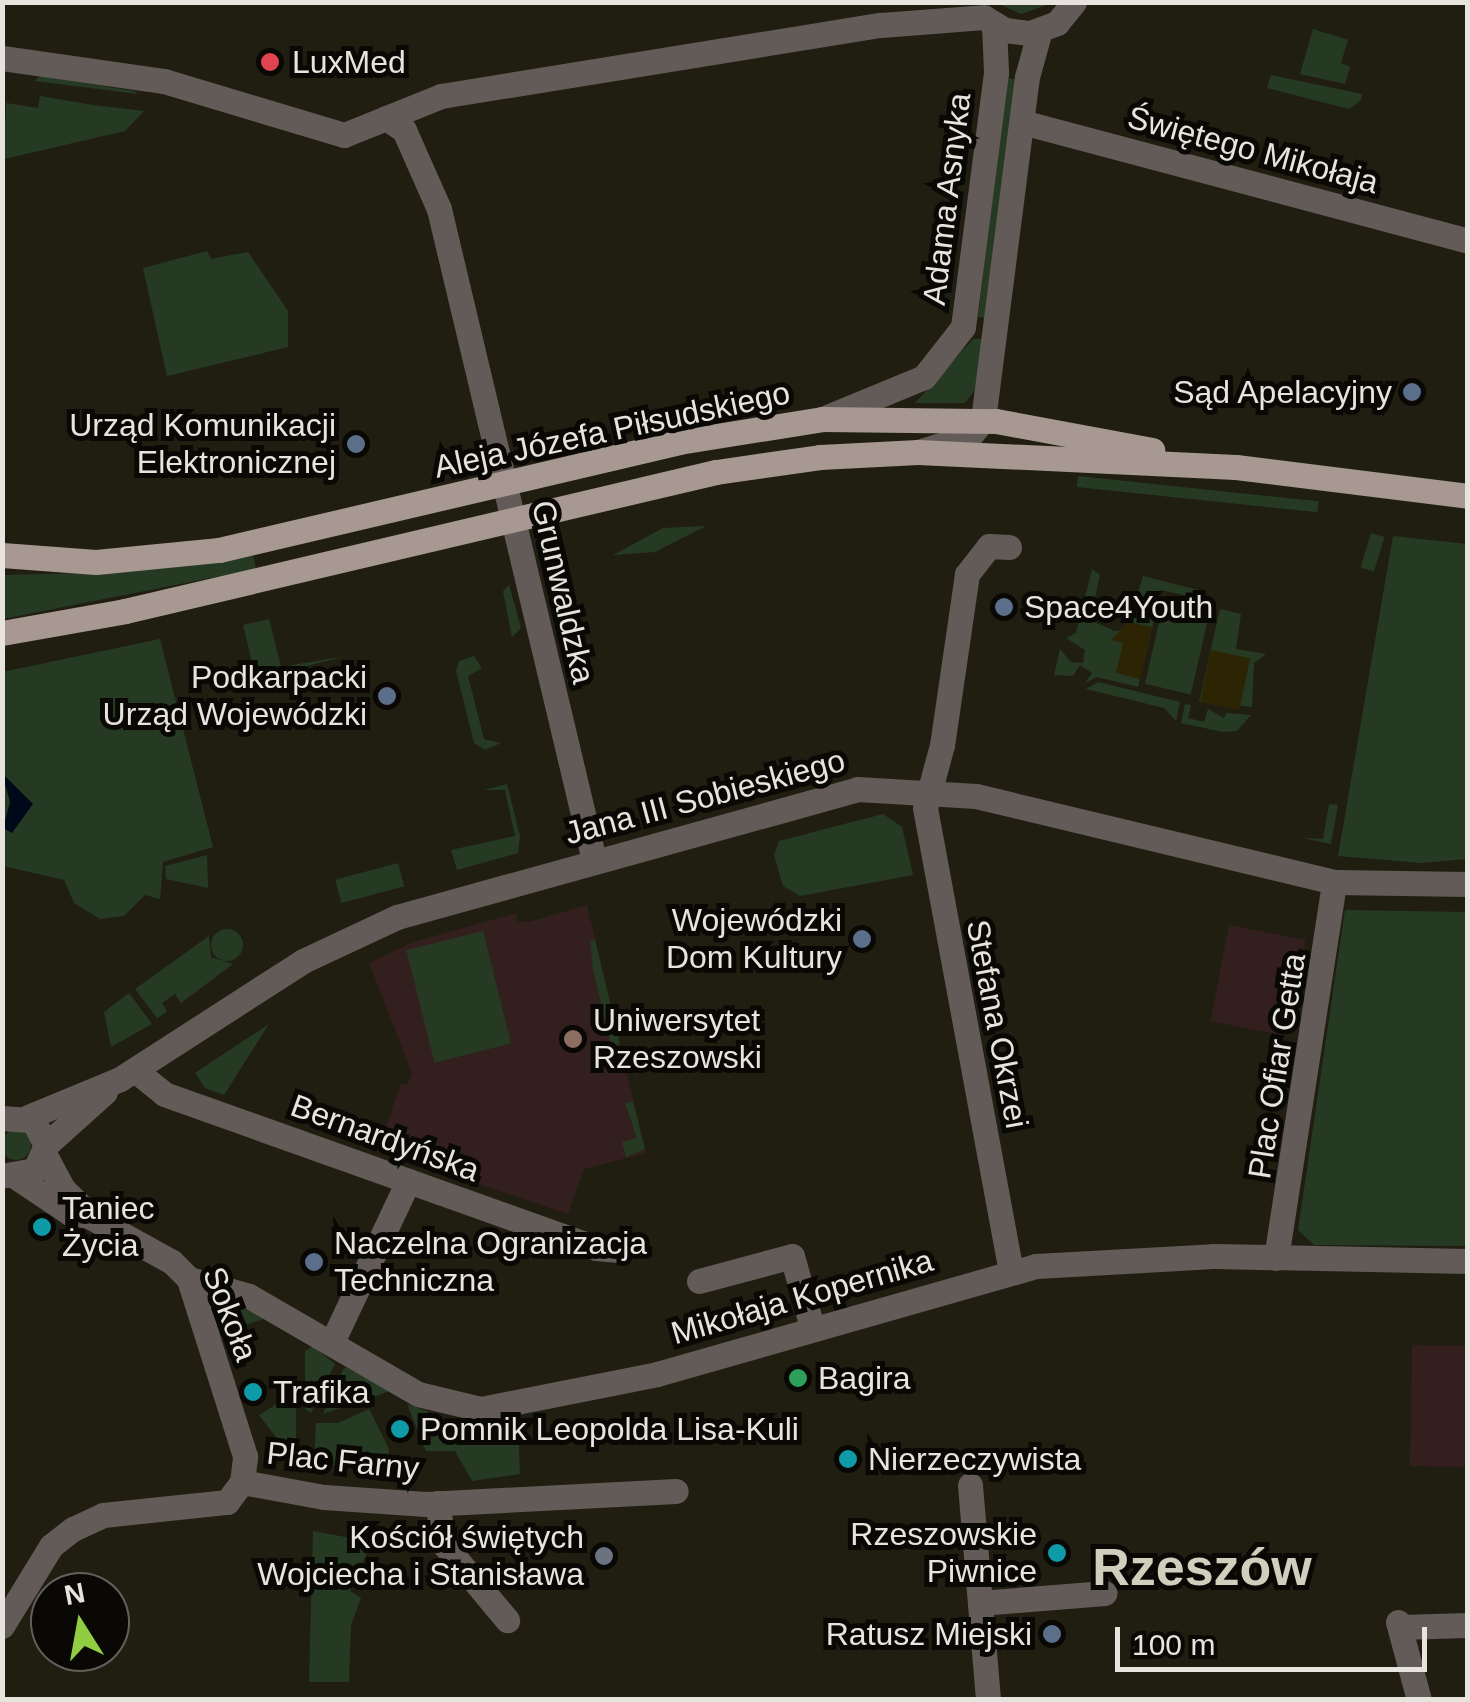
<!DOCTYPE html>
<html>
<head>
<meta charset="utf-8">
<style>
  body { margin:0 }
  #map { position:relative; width:1470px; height:1702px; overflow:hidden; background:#201e11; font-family:Helvetica,sans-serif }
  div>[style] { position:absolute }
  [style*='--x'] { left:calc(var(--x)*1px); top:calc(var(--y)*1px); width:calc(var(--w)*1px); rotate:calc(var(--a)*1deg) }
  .education>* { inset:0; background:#321f1e; transform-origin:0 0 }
  .green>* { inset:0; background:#263a23; transform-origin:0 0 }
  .round { border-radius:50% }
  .sand>* { inset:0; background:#2c2403; transform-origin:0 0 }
  .water>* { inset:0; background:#000919 }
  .minor>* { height:25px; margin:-12.5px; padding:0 12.5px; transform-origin:12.5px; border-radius:12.5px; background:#625b58 }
  .major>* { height:25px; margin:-12.5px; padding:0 12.5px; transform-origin:12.5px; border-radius:12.5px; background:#a79892 }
  .dots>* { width:28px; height:28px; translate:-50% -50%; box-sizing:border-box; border:5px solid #090804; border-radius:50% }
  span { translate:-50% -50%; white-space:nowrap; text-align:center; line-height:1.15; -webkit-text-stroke:10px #090804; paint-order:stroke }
  .poi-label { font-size:32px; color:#e6e4dc }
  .left { translate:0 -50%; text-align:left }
  .right { translate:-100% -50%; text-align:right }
  .street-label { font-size:32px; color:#e6e4dc }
  .town-label { font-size:52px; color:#d1cebe; font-weight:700 }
  .frame { position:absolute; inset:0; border:5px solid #e6e4dc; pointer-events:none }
  .north { position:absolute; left:30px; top:1572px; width:100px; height:100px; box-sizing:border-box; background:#090804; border:2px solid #61605a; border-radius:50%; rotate:349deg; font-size:28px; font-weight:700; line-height:40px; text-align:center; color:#e6e4dc }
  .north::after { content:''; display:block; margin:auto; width:35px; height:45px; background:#90cd41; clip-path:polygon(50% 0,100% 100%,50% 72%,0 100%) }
  .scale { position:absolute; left:1115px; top:1627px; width:312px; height:45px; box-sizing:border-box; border:5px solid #e6e4dc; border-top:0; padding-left:12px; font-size:30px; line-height:35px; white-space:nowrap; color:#e6e4dc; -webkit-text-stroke:8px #090804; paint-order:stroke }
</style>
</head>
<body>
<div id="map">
  <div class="education">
    <i style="clip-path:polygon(587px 905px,646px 1153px,584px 1169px,568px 1214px,378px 1150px,401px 1083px,407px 1085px,412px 1073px,369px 963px,413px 942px,516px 913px,518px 922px,529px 922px)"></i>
    <i style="left:1229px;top:925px;width:78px;height:98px;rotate:11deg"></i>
    <i style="left:1412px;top:1345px;width:55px;height:121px;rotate:1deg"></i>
  </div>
  <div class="green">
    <i style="clip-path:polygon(997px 3px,1053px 3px,1021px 14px)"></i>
    <i style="clip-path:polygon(1313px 29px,1348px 40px,1341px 63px,1350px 67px,1345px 84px,1300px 74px)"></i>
    <i style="clip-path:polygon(1271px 75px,1362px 94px,1361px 100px,1349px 109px,1267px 88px)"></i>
    <i style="clip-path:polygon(40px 76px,134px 91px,138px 94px,34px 81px)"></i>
    <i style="clip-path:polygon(1007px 78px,1019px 80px,986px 318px,978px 317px)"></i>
    <i style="clip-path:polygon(40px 96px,93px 105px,144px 111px,125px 131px,4px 159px,6px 103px,38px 108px)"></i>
    <i style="clip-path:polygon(207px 251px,211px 259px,248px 252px,288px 311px,288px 347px,167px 376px,143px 268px)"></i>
    <i style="clip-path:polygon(973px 339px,983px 339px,975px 390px,965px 403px,915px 403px)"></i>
    <i style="left:1078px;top:476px;width:242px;height:11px;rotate:6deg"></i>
    <i style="clip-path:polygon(706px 526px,655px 552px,613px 555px,663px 528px)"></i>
    <i style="left:1371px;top:533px;width:14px;height:36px;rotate:17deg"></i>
    <i style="clip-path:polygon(1393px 536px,1467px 544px,1467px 859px,1421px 863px,1338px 856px)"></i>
    <i style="clip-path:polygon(253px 555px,256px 569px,3px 619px,3px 575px,123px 572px)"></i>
    <i style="clip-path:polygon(1092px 569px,1100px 575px,1090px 620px,1114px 631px,1126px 630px,1143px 576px,1198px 590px,1197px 598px,1161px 590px,1138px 687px,1097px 677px,1085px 683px,1092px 673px,1080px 665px,1073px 676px,1054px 675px,1060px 649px,1071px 662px,1083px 663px,1085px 650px,1066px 638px,1076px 633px)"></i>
    <i style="clip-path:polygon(509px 585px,521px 628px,512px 637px,503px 591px)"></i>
    <i style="left:1164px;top:601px;width:47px;height:85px;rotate:13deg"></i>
    <i style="clip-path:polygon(1220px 609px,1241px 614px,1236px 649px,1266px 654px,1254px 663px,1252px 707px,1199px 702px)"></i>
    <i style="clip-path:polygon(269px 619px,281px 667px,346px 656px,256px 679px,243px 625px)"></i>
    <i style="clip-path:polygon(160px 639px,213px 847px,163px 862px,160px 899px,145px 895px,124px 916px,100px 919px,74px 903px,64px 880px,3px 866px,2px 672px)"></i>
    <i style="clip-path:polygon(474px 656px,482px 668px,468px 676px,484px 739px,501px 743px,485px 750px,474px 743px,456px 671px,459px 661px)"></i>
    <i style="clip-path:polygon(1098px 682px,1180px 702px,1176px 721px,1164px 708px,1086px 689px)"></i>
    <i style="clip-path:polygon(1185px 704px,1191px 705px,1188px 718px,1204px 722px,1208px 709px,1224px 718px,1226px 713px,1251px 715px,1237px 731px,1223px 732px,1181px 723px)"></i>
    <i style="clip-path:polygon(507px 784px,520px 836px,518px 853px,457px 870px,451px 850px,515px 836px,505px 790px,484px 790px)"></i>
    <i style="clip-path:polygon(1329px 804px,1338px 805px,1331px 844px,1302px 838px,1323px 839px)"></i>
    <i style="clip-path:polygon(883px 814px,902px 827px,913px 875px,800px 896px,783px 886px,774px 855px,779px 841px)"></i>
    <i style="clip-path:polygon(207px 855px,208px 888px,166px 879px,165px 866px)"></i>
    <i style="left:398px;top:863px;width:24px;height:65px;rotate:75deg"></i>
    <i style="clip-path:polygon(1345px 910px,1467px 912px,1467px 1246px,1314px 1245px,1298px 1230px)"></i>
    <i class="round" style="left:211px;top:929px;width:32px;height:32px"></i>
    <i style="left:483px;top:931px;width:116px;height:79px;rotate:76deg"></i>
    <i style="clip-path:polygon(209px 936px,211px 957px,233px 964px,181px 1003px,175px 994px,162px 1003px,167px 1012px,157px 1018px,135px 989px)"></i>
    <i style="clip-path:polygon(595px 940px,620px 1044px,611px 1046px,593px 969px,590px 941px)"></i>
    <i style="clip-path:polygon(129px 993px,152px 1024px,111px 1047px,104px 1012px)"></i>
    <i style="clip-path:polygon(269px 1024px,224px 1095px,205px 1088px,195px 1073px)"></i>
    <i style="clip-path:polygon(633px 1101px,645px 1149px,626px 1157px,622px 1142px,637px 1138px,625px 1103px)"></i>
    <i class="round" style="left:1px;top:1130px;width:30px;height:30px"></i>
    <i style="clip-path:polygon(235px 1304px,266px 1318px,229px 1331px,222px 1311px)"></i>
    <i style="clip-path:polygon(313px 1346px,335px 1364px,311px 1413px,305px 1409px,305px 1351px)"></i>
    <i style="clip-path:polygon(346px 1367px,390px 1391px,323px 1414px,343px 1370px)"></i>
    <i style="clip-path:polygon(296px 1392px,296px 1441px,279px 1441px,259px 1415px)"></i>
    <i style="clip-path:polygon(407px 1404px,427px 1411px,440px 1431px,518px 1430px,520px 1474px,472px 1481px,455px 1451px,426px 1451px)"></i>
    <i style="clip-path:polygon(369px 1409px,389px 1449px,386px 1476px,314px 1461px,316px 1423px,338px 1423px)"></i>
    <i style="clip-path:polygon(313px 1531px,372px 1542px,350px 1591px,361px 1598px,351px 1625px,349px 1682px,309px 1682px)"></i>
  </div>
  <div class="sand">
    <i style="clip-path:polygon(1128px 622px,1152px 627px,1140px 679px,1116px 673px,1123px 643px,1111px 640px)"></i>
    <i style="left:1211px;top:650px;width:40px;height:53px;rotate:12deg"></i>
  </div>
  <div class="water">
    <i style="clip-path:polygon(2px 773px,33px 804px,12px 833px,3px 828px,10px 802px)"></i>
  </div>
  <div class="minor">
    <i style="--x:985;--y:18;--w:23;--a:31"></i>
    <i style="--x:1005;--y:30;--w:25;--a:7"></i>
    <i style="--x:1030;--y:33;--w:29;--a:-20"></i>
    <i style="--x:1057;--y:23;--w:27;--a:-51"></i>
    <i style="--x:2;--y:58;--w:164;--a:8.1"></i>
    <i style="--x:164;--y:81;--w:188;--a:16.7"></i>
    <i style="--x:344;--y:135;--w:105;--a:-21.9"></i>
    <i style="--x:441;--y:96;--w:446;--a:-9.2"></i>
    <i style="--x:881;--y:25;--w:103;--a:-4.4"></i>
    <i style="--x:386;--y:118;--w:22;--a:34"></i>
    <i style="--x:404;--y:130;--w:86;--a:66.1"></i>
    <i style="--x:439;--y:209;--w:669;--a:76.61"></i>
    <i style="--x:1022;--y:122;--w:462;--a:14.9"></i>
    <i style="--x:827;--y:417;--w:105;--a:-22.4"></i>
    <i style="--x:924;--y:377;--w:63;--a:-52"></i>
    <i style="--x:963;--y:327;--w:257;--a:-82.6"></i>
    <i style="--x:996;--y:72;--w:47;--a:-92.4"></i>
    <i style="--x:918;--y:452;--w:54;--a:-17.1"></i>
    <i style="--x:970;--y:436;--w:21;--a:-51"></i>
    <i style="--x:983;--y:420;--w:346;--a:-82.7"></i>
    <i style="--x:1027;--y:77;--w:49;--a:-74.5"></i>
    <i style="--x:1009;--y:547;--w:20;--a:-177"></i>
    <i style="--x:989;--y:546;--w:36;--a:128"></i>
    <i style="--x:967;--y:574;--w:173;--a:98.3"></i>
    <i style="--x:942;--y:745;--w:65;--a:105.1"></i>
    <i style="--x:925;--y:808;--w:471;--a:79.5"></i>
    <i style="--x:136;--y:1071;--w:36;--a:39"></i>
    <i style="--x:164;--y:1094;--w:459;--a:19.6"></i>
    <i style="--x:596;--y:1248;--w:24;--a:5"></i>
    <i style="--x:28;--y:1117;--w:100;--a:-22.4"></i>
    <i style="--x:120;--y:1079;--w:218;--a:-32.8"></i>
    <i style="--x:303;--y:961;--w:104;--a:-25.1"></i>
    <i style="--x:397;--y:917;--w:477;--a:-15.5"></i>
    <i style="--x:857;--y:789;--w:119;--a:3.4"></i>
    <i style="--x:976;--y:796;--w:368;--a:13.5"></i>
    <i style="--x:1334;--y:882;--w:134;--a:0.9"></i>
    <i style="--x:2;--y:1118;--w:31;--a:4"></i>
    <i style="--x:33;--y:1120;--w:28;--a:63"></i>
    <i style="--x:46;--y:1145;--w:27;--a:114"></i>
    <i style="--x:35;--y:1170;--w:29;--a:170"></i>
    <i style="--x:46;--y:1145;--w:79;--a:-41.9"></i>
    <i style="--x:45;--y:1155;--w:38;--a:62"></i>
    <i style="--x:63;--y:1189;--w:32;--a:44"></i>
    <i style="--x:1276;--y:1258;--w:380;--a:-81.2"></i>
    <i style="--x:189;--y:1279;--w:62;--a:15.8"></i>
    <i style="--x:249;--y:1296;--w:195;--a:30.1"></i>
    <i style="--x:418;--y:1394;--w:65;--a:13.4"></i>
    <i style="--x:481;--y:1409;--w:179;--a:-11.2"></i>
    <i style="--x:657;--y:1374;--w:394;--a:-15.9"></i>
    <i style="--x:1036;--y:1266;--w:177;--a:-3.2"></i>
    <i style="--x:1213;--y:1256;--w:255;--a:1.1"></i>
    <i style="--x:699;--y:1281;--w:96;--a:-15"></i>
    <i style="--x:792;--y:1256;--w:74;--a:74.3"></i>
    <i style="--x:333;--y:1340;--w:176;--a:-64.7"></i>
    <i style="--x:242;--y:1482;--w:83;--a:10.4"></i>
    <i style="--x:324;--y:1497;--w:102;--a:3.9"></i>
    <i style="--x:426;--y:1504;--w:250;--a:-3"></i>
    <i style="--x:970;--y:1485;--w:216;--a:85.2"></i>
    <i style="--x:438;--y:1503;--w:39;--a:84"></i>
    <i style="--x:442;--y:1542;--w:102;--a:50.2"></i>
    <i style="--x:980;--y:1603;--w:125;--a:-4.6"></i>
    <i style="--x:1398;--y:1622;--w:81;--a:74.9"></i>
    <i style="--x:2;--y:1626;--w:94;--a:-58.5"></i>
    <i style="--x:51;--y:1546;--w:28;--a:-38"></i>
    <i style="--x:73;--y:1529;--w:33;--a:-25"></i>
    <i style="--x:103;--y:1515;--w:125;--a:-6"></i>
    <i style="--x:227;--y:1502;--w:25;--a:-53"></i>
    <i style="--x:242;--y:1482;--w:26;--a:-83"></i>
    <i style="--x:245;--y:1456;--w:186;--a:-107.6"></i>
    <i style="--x:189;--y:1279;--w:24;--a:-135"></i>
    <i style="--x:172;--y:1262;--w:95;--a:-151"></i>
    <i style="--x:89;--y:1216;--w:19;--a:-171"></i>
    <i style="--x:70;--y:1213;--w:65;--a:-146.3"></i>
    <i style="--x:1400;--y:1627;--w:68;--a:-1.7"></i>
  </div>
  <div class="major">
    <i style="--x:2;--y:555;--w:94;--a:4.3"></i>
    <i style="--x:96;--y:562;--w:124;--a:-5.6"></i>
    <i style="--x:219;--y:550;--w:473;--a:-13.2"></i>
    <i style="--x:679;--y:442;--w:145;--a:-9.1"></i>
    <i style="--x:822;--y:419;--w:174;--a:0.7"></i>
    <i style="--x:996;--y:421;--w:159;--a:10.5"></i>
    <i style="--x:2;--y:633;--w:125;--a:-10.1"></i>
    <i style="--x:125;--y:611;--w:607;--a:-13.24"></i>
    <i style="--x:716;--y:472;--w:105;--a:-8.2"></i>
    <i style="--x:820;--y:457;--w:98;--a:-2.9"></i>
    <i style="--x:918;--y:452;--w:318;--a:2.7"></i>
    <i style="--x:1236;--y:467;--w:234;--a:7.1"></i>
  </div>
  <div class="dots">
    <i style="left:270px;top:62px;background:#e0444e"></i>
    <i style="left:1412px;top:392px;background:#5c6f8a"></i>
    <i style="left:356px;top:444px;background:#5c6f8a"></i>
    <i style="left:1004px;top:607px;background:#5c6f8a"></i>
    <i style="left:387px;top:696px;background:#5c6f8a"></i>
    <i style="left:862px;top:939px;background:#5c6f8a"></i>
    <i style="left:573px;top:1039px;background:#8d6e63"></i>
    <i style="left:42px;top:1227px;background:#0f9aa8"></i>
    <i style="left:314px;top:1262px;background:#5c6f8a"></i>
    <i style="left:798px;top:1378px;background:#2e9e5b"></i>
    <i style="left:253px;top:1392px;background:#0f9aa8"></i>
    <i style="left:400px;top:1429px;background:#0f9aa8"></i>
    <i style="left:848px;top:1459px;background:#0f9aa8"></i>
    <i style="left:1057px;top:1553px;background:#0f9aa8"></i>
    <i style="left:604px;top:1556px;background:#6b7280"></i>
    <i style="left:1052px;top:1634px;background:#5c6f8a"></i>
  </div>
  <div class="poi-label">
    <span class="left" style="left:292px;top:62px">LuxMed</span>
    <span class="right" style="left:1392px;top:392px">Sąd Apelacyjny</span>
    <span class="right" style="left:336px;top:444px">Urząd Komunikacji<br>Elektronicznej</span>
    <span class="left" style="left:1024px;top:607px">Space4Youth</span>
    <span class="right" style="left:367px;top:696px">Podkarpacki<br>Urząd Wojewódzki</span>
    <span class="right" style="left:842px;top:939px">Wojewódzki<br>Dom Kultury</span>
    <span class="left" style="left:593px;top:1039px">Uniwersytet<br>Rzeszowski</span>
    <span class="left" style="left:62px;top:1227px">Taniec<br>Życia</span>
    <span class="left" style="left:334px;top:1262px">Naczelna Ogranizacja<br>Techniczna</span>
    <span class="left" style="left:818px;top:1378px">Bagira</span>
    <span class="left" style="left:273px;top:1392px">Trafika</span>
    <span class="left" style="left:420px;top:1429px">Pomnik Leopolda Lisa-Kuli</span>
    <span class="left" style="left:868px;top:1459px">Nierzeczywista</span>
    <span class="right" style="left:1037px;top:1553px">Rzeszowskie<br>Piwnice</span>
    <span class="right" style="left:584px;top:1556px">Kościół świętych<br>Wojciecha i Stanisława</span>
    <span class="right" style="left:1032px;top:1634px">Ratusz Miejski</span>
  </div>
  <div class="street-label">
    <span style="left:1253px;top:150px;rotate:15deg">Świętego Mikołaja</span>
    <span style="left:947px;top:199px;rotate:-83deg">Adama Asnyka</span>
    <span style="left:612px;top:430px;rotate:-12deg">Aleja Józefa Piłsudskiego</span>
    <span style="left:563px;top:592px;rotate:77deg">Grunwaldzka</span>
    <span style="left:705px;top:797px;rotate:-15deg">Jana III Sobieskiego</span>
    <span style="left:997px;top:1024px;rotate:79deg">Stefana Okrzei</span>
    <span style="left:1277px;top:1066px;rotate:-81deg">Plac Ofiar Getta</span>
    <span style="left:385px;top:1138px;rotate:20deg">Bernardyńska</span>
    <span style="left:802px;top:1297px;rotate:-16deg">Mikołaja Kopernika</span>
    <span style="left:230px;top:1314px;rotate:69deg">Sokoła</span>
    <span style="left:343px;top:1461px;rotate:6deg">Plac Farny</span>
  </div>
  <div class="town-label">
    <span style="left:1202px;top:1568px">Rzeszów</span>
  </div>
  <div class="frame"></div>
  <div class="north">N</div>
  <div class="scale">100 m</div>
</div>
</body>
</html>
